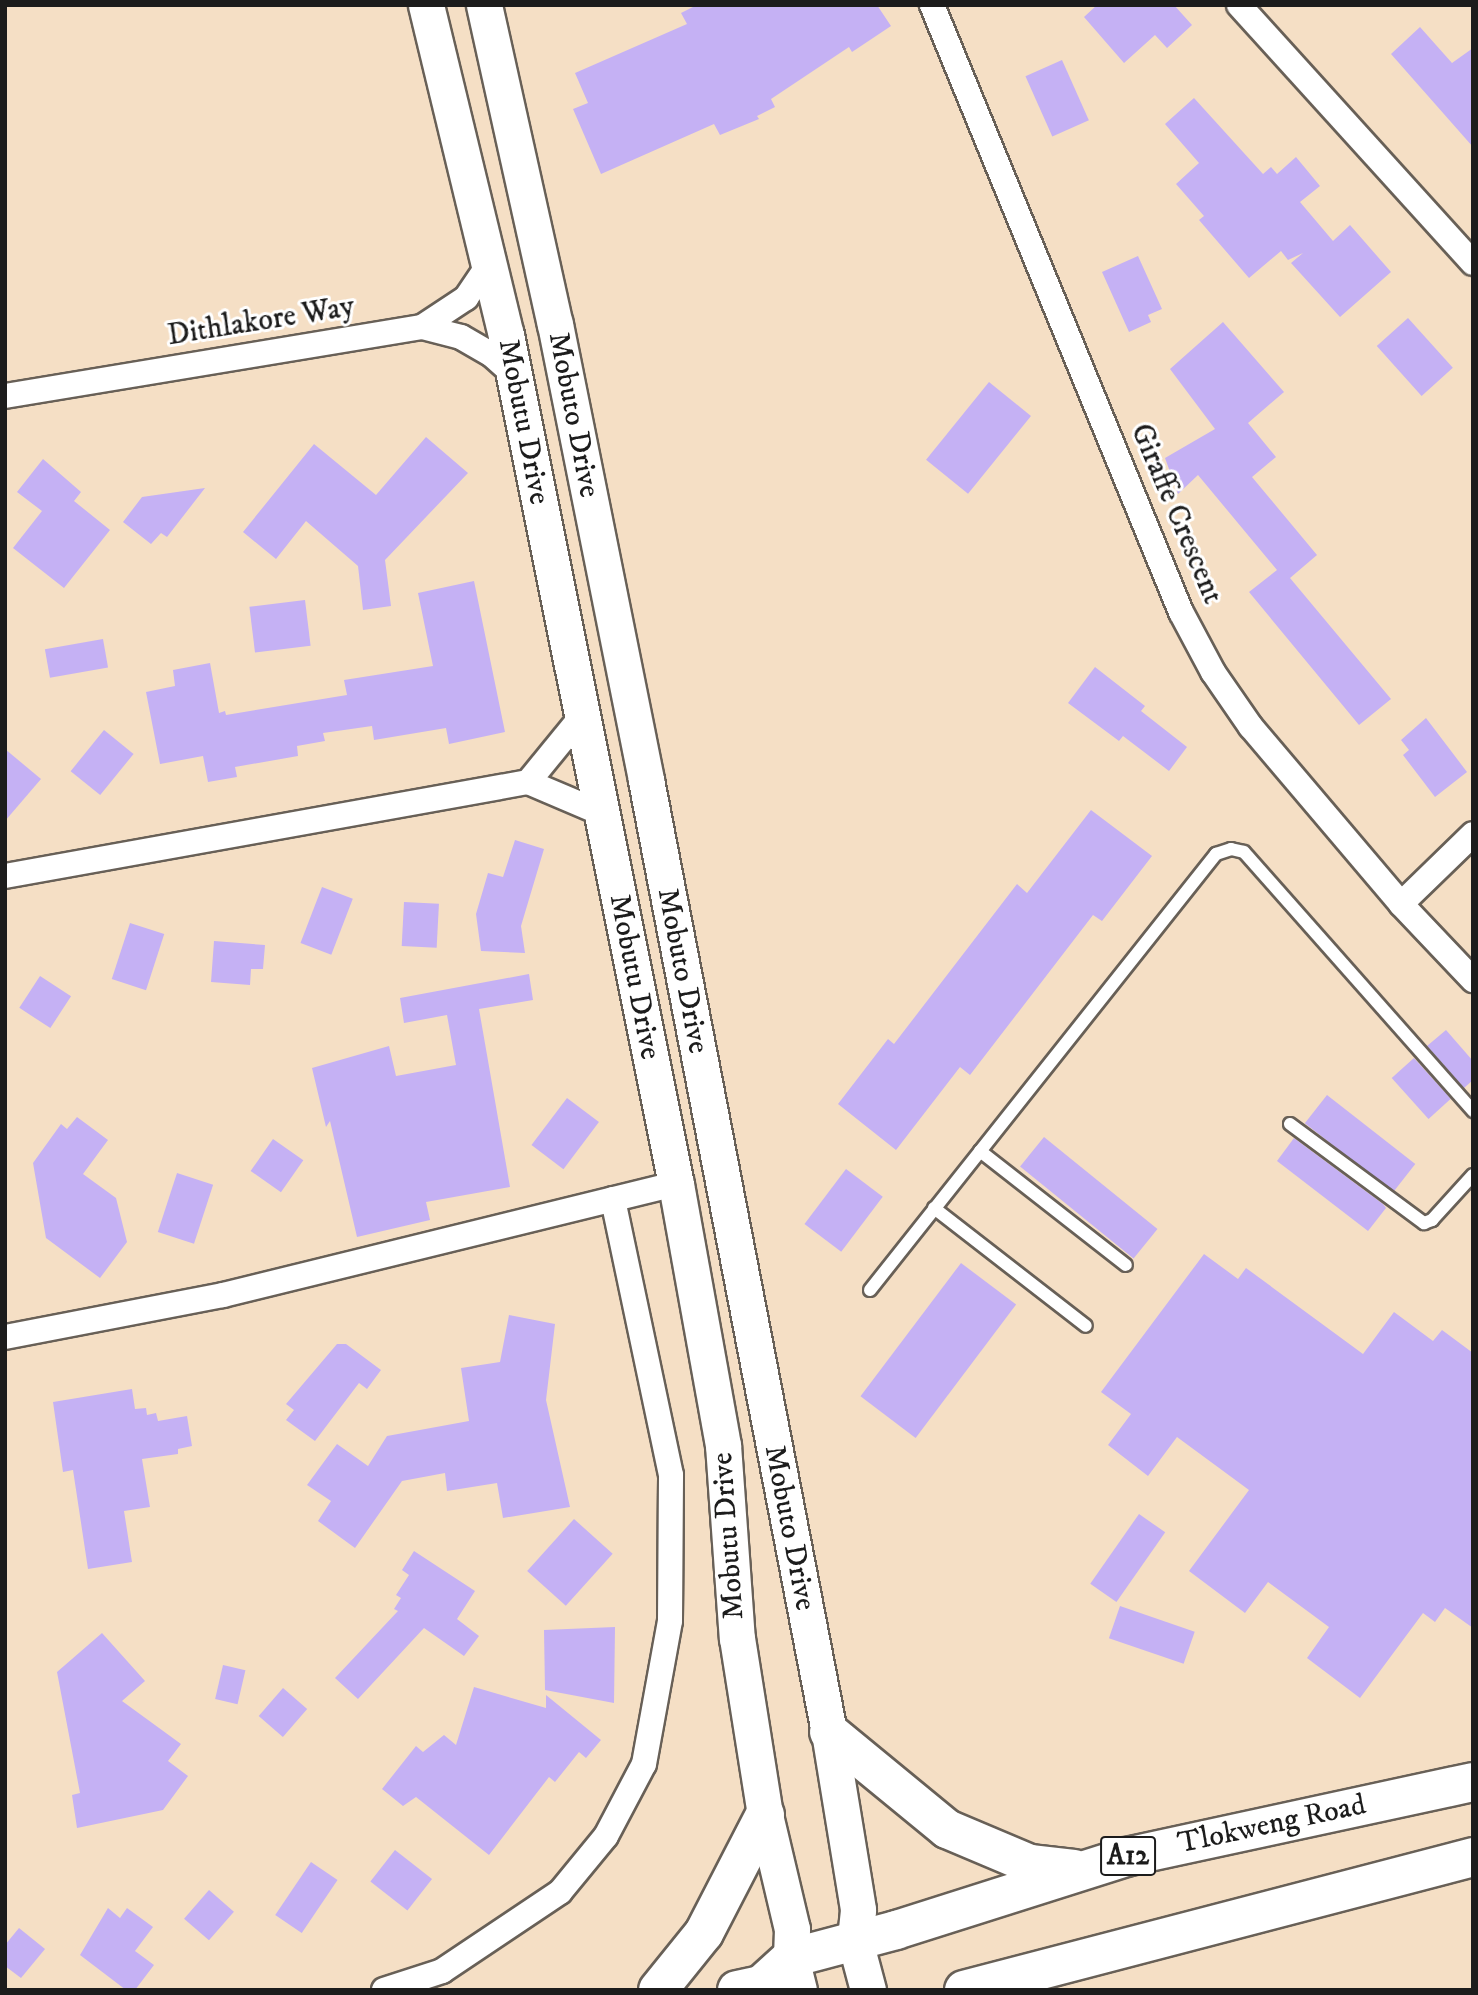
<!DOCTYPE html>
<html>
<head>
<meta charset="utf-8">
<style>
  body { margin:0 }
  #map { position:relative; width:1478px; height:1995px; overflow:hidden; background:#f5dfc5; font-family:"IM FELL DW Pica",serif }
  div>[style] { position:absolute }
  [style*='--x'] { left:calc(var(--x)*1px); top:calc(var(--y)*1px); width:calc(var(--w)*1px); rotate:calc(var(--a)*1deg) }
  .building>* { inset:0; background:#c5b1f4; transform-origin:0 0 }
  .roads { filter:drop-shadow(2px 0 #686057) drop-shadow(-2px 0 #686057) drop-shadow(0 2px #686057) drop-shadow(0 -2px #686057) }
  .lane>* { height:12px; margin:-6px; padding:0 6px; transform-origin:6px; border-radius:6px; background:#fff }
  .street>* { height:24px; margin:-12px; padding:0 12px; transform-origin:12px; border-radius:12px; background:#fff }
  .secondary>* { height:35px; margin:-17.5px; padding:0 17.5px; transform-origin:17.5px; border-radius:17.5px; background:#fff }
  .primary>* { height:38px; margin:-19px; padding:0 19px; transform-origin:19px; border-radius:19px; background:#fff }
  span { translate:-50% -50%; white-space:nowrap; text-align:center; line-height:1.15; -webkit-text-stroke:6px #fff; paint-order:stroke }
  .shield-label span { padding:2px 5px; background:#fff; border:2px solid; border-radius:5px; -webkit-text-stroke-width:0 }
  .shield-label { font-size:28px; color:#1c1c1c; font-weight:700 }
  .street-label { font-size:30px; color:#1c1c1c }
  .frame { position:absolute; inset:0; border:7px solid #1c1c1c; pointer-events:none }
</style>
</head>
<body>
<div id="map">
  <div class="building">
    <i style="clip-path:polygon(697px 5px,877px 5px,891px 26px,852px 52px,849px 47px,771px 99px,775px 107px,757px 116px,759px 119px,720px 135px,714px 124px,601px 174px,573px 109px,588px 103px,575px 73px,687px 24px,681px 13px)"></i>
    <i style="clip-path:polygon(1097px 5px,1174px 5px,1192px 25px,1167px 48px,1155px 35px,1124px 63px,1084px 17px)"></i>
    <i style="clip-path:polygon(1420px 27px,1452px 63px,1473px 48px,1473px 147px,1391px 54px)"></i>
    <i style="left:1062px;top:60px;width:66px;height:40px;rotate:66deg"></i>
    <i style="clip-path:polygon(1194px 98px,1263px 174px,1271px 167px,1277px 174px,1296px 157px,1320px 186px,1300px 202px,1333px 241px,1350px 225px,1391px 272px,1340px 317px,1291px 263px,1303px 253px,1288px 260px,1281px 251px,1249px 278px,1199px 220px,1204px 216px,1176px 184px,1199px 163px,1165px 124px)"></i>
    <i style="clip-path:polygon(1138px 256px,1162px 309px,1148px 315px,1151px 322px,1129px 332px,1102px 272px)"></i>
    <i style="left:1408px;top:318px;width:67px;height:42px;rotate:48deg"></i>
    <i style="clip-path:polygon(1223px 322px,1284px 392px,1248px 423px,1276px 457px,1252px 477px,1317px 555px,1290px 578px,1391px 699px,1359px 725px,1249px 592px,1277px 570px,1198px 475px,1178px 494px,1165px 458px,1215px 429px,1170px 369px)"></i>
    <i style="left:989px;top:382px;width:54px;height:100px;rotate:39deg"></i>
    <i style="clip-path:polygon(426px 437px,468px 473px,385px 560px,391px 606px,363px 610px,358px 566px,306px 521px,276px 559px,243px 532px,314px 444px,376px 495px)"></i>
    <i style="clip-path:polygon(43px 459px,81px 492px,74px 501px,110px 530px,64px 588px,13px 548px,42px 511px,17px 492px)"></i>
    <i style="clip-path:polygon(205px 488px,167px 537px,161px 533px,151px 544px,123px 522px,142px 497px)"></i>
    <i style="clip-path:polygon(474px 581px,505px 732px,449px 744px,446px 728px,374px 740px,372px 726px,323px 733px,325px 741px,297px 746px,298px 756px,235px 767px,237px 777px,208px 782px,203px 756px,160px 764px,146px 692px,175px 686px,173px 670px,210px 663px,219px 713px,225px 711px,226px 715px,347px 695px,344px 680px,433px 666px,418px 593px)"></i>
    <i style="left:305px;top:600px;width:46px;height:56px;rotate:83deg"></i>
    <i style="left:103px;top:639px;width:29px;height:59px;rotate:80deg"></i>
    <i style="clip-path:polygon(1095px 667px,1145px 706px,1141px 711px,1187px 747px,1169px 771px,1123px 736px,1119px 741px,1068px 703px)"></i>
    <i style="clip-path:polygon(1426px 718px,1467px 772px,1435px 797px,1403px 755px,1409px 750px,1401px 740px)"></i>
    <i style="left:104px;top:730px;width:38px;height:53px;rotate:39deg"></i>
    <i style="clip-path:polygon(5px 749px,41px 779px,5px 821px)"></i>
    <i style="clip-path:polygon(1091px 810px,1152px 856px,1102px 921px,1093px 915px,970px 1075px,960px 1067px,896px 1150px,838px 1104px,888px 1039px,894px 1044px,1017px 884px,1027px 893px)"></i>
    <i style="clip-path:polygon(515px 840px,544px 849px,521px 926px,525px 953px,481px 951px,476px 914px,488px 873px,503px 877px)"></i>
    <i style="left:322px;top:887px;width:33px;height:60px;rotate:21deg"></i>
    <i style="left:404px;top:902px;width:35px;height:44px;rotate:3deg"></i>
    <i style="left:130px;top:923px;width:36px;height:59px;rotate:18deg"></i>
    <i style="clip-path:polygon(214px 941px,265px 945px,263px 969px,251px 969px,250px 985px,211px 982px)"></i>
    <i style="clip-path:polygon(529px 974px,533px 1000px,479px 1009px,510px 1187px,426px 1202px,430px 1220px,357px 1237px,330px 1121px,326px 1127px,312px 1068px,389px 1046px,396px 1076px,456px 1065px,447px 1015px,404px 1023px,400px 998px)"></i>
    <i style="left:40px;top:976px;width:37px;height:38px;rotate:33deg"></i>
    <i style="clip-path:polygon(1446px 1030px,1473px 1061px,1473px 1080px,1464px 1088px,1427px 1046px)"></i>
    <i style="left:1414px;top:1058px;width:55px;height:30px;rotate:48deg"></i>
    <i style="left:1327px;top:1095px;width:112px;height:36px;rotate:38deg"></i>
    <i style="left:567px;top:1098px;width:40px;height:59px;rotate:37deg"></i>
    <i style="clip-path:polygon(77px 1117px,108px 1140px,83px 1174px,116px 1198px,127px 1242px,100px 1278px,46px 1238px,33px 1163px,61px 1124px,67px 1129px)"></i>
    <i style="left:1044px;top:1137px;width:146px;height:38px;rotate:39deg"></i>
    <i style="clip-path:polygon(1294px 1138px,1383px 1204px,1386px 1208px,1368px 1231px,1277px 1161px)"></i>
    <i style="left:273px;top:1139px;width:37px;height:39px;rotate:35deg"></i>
    <i style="left:846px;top:1169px;width:46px;height:69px;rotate:37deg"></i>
    <i style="left:177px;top:1173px;width:38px;height:62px;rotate:18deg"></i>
    <i style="clip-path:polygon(1204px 1254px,1238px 1279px,1246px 1268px,1363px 1354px,1394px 1312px,1433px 1341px,1442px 1330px,1473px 1353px,1473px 1628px,1445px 1608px,1435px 1622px,1423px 1613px,1360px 1698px,1307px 1658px,1329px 1627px,1268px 1582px,1245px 1613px,1189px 1571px,1249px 1490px,1177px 1437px,1148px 1476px,1108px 1445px,1131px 1414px,1101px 1392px)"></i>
    <i style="left:961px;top:1263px;width:69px;height:167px;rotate:37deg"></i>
    <i style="clip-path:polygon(509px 1315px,555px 1324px,546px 1400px,570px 1507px,503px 1518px,497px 1483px,447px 1491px,445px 1473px,402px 1481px,355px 1548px,318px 1521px,331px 1501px,307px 1485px,337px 1444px,368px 1466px,387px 1436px,469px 1421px,461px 1368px,500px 1362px)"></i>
    <i style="clip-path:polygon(337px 1344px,346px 1344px,381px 1370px,367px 1389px,359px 1383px,315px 1441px,286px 1420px,294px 1410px,286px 1404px)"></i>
    <i style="clip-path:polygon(132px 1389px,135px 1409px,146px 1408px,147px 1415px,156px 1413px,158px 1421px,187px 1416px,192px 1446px,178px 1449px,178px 1454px,142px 1459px,150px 1507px,124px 1511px,132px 1562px,88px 1569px,73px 1470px,63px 1472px,53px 1402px)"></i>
    <i style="left:1139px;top:1514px;width:32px;height:85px;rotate:35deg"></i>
    <i style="left:574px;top:1519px;width:52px;height:70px;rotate:42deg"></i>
    <i style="clip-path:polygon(414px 1551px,475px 1591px,457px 1619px,479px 1636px,464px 1656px,424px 1628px,358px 1699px,335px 1678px,398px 1611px,394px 1609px,401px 1598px,396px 1595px,409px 1575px,402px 1570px)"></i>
    <i style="left:1120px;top:1606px;width:79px;height:34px;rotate:19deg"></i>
    <i style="clip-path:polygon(615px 1627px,614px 1703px,545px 1690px,544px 1630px)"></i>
    <i style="clip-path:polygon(102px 1633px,145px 1681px,122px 1701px,181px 1744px,168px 1761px,188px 1776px,163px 1810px,77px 1828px,72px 1795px,80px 1793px,57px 1672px)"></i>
    <i style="left:223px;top:1665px;width:23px;height:35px;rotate:13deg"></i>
    <i style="clip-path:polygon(474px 1687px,546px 1708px,546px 1695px,601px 1740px,586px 1758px,579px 1752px,555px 1782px,549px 1777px,489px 1855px,416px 1797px,403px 1806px,382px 1789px,416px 1746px,423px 1752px,444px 1735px,456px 1745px)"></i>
    <i style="left:283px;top:1688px;width:32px;height:37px;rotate:41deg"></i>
    <i style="left:395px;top:1850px;width:47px;height:40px;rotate:38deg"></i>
    <i style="left:311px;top:1862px;width:32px;height:64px;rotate:34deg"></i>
    <i style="left:209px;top:1890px;width:33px;height:38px;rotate:41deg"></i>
    <i style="clip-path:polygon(108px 1908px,120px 1918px,127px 1908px,153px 1927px,135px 1951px,154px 1965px,135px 1990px,126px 1990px,80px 1955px)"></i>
    <i style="clip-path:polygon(19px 1928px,45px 1949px,21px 1978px,5px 1966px,5px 1945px)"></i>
  </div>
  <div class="roads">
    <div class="lane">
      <i style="--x:1290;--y:1124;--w:167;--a:36.5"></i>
      <i style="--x:1424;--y:1223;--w:9;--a:-21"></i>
      <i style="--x:1432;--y:1220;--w:61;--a:-47.7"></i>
      <i style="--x:980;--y:1151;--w:185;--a:38"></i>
      <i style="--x:934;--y:1208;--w:192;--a:37.8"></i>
      <i style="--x:870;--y:1290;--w:557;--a:-51.57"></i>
      <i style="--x:1216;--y:854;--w:16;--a:-18"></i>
      <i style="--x:1231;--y:849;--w:13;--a:13"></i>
      <i style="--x:1244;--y:852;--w:346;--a:48.5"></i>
    </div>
    <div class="street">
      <i style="--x:932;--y:5;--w:656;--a:67.7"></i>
      <i style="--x:1181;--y:612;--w:68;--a:61.9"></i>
      <i style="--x:1213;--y:672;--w:67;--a:55.4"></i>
      <i style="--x:1251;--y:727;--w:232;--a:49.7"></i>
      <i style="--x:1401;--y:904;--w:105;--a:46.5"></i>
      <i style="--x:1239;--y:5;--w:348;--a:47.8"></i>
      <i style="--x:422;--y:327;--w:53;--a:-33.4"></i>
      <i style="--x:466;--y:298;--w:41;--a:-55.9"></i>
      <i style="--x:5;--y:396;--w:423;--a:-9.4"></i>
      <i style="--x:422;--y:327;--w:40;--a:14.4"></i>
      <i style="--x:461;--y:337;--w:36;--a:30"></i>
      <i style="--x:492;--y:355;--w:30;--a:42"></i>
      <i style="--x:528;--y:782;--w:85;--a:-50.7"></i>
      <i style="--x:5;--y:876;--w:531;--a:-10.19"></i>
      <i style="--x:528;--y:782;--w:79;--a:23"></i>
      <i style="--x:1401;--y:904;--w:100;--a:-44.2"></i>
      <i style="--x:5;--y:1337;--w:222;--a:-10.9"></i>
      <i style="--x:223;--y:1295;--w:466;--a:-13.8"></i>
      <i style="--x:384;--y:1990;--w:61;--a:-18.1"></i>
      <i style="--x:442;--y:1971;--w:142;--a:-33.8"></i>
      <i style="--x:560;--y:1892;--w:72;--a:-50.6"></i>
      <i style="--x:606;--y:1836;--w:81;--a:-62.2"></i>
      <i style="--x:644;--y:1764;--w:145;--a:-79.7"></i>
      <i style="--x:670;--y:1621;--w:146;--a:-89.6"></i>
      <i style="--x:671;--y:1475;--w:282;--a:-101.9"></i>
    </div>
    <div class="secondary">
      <i style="--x:426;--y:5;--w:340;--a:76.4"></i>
      <i style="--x:506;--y:335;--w:866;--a:78.68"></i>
      <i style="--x:676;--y:1184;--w:265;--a:79.8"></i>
      <i style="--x:723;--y:1445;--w:194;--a:85.9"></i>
      <i style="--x:737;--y:1638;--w:179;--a:81"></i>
      <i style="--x:765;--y:1815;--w:117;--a:76.7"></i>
      <i style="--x:792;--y:1929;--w:29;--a:92"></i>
      <i style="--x:791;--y:1958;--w:33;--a:76"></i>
      <i style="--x:484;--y:5;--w:327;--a:77.5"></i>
      <i style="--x:555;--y:324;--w:465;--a:78.7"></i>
      <i style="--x:646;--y:780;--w:969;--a:79.12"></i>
      <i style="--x:829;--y:1732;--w:180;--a:80.7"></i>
      <i style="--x:858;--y:1910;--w:31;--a:96"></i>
      <i style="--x:855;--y:1941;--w:51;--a:75.1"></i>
    </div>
    <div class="primary">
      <i style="--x:829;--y:1732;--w:153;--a:39.4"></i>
      <i style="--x:947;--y:1829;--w:90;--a:22.9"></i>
      <i style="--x:1030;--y:1864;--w:44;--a:6.5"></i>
      <i style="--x:658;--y:1990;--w:73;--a:-51.1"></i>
      <i style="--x:704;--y:1933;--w:133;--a:-62.7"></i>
      <i style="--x:737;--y:1990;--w:25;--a:-12"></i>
      <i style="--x:761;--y:1985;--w:40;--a:-42"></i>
      <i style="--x:791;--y:1958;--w:109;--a:-14.9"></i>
      <i style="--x:896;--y:1930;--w:241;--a:-17.6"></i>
      <i style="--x:1126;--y:1857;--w:355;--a:-12.2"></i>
      <i style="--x:964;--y:1990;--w:526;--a:-14.64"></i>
    </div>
  </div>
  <div class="shield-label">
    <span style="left:1128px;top:1856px">A12</span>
  </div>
  <div class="street-label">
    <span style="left:261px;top:322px;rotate:-9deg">Dithlakore Way</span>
    <span style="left:573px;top:415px;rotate:79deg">Mobuto Drive</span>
    <span style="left:523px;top:422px;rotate:79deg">Mobutu Drive</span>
    <span style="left:1176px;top:514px;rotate:67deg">Giraffe Crescent</span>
    <span style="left:682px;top:971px;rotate:79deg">Mobuto Drive</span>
    <span style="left:634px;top:977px;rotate:79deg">Mobutu Drive</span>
    <span style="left:789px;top:1528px;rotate:79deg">Mobuto Drive</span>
    <span style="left:729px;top:1536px;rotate:-94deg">Mobutu Drive</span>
    <span style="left:1272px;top:1825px;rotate:-12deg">Tlokweng Road</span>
  </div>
  <div class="frame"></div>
</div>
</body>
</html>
